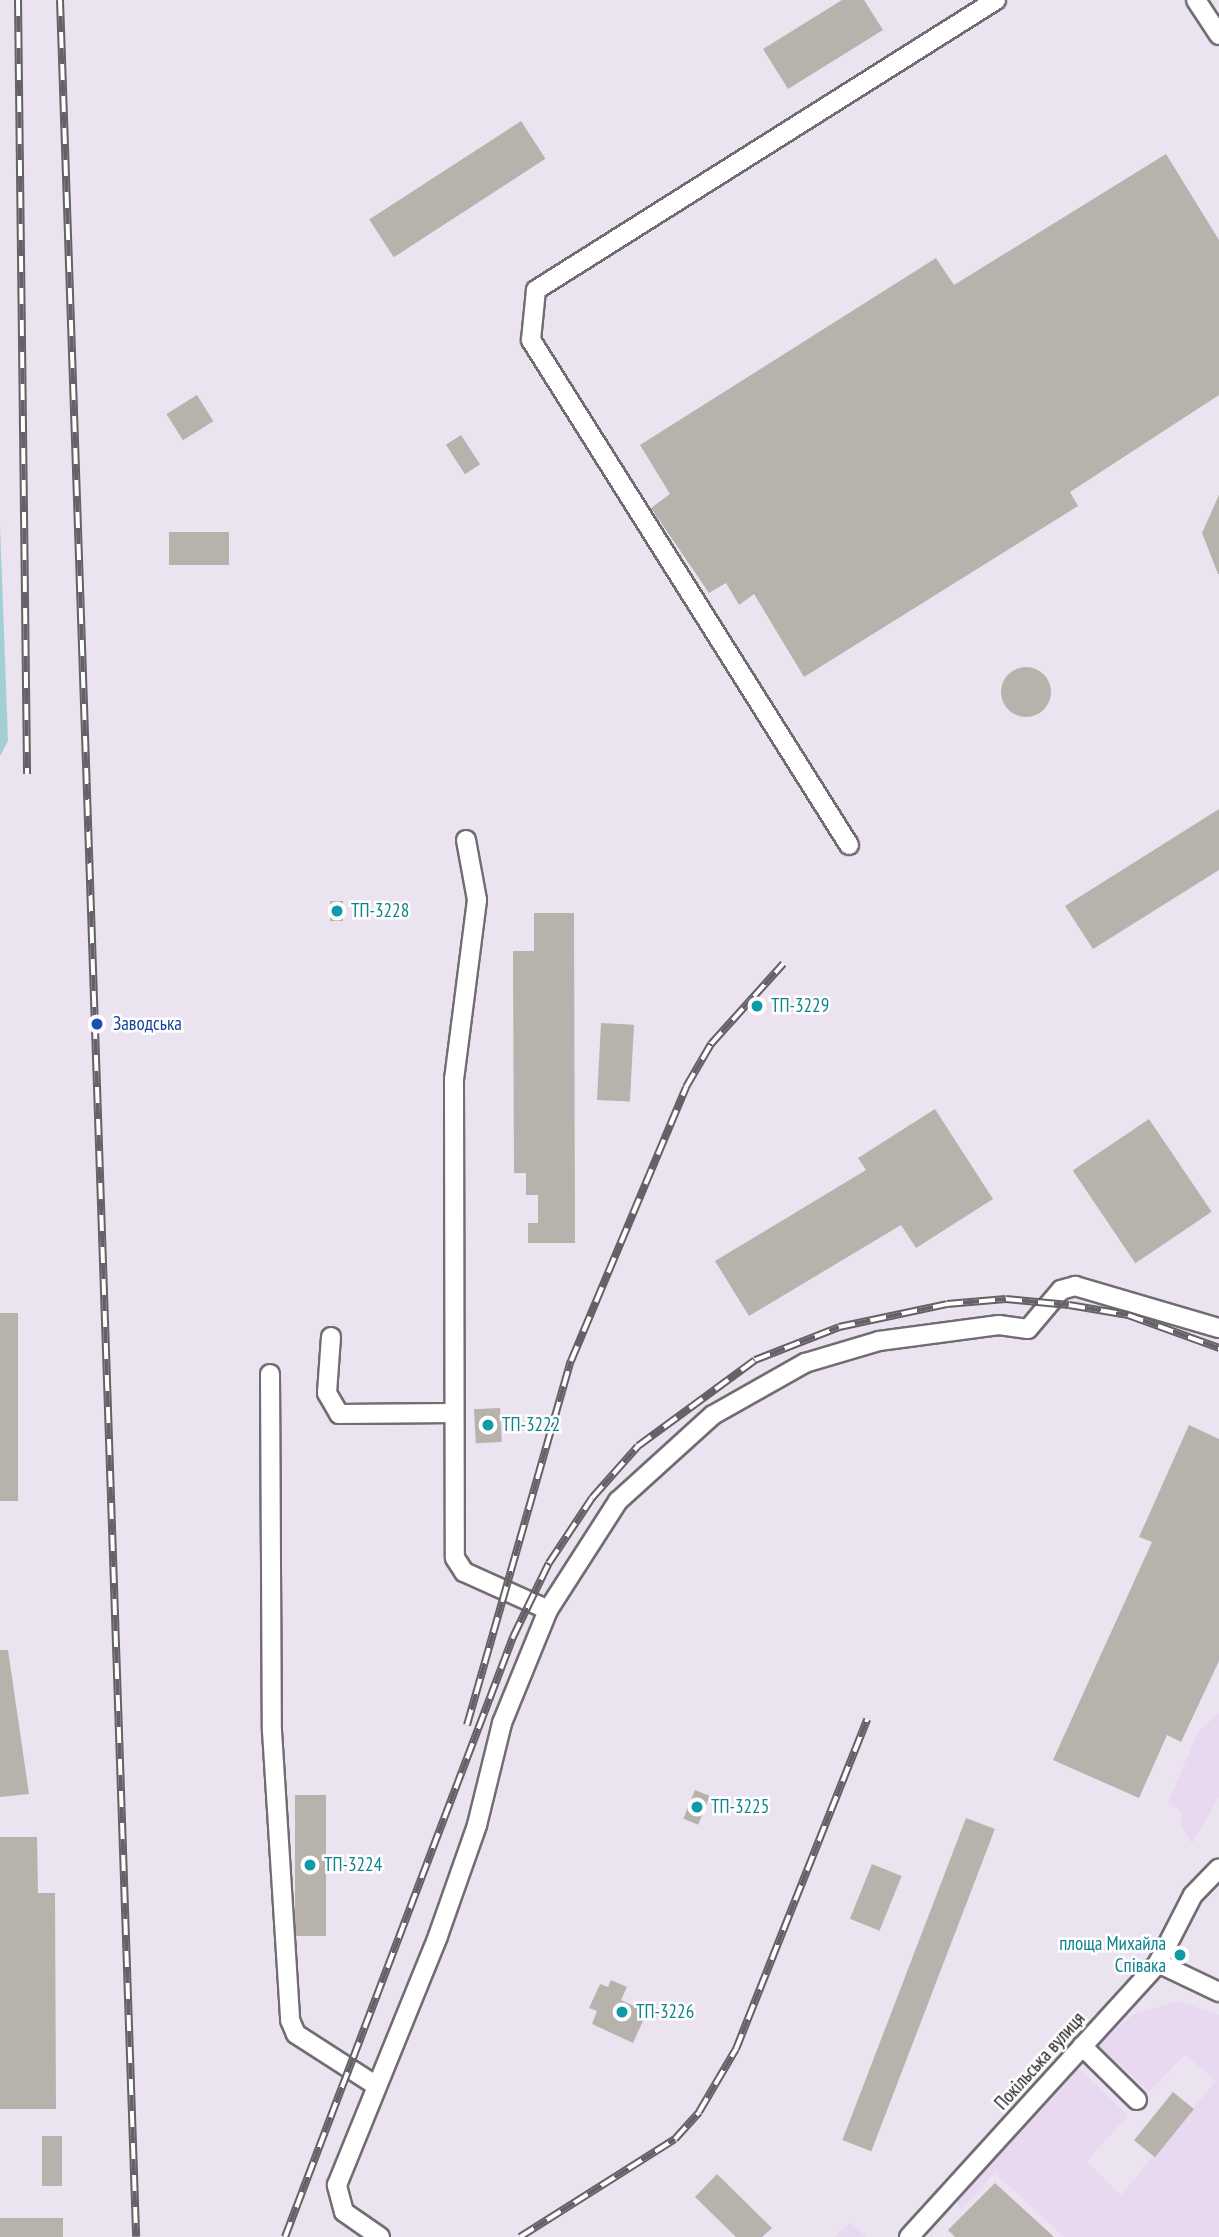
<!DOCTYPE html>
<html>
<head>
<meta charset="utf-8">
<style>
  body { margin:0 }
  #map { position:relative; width:1219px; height:2237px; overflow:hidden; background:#f6f2f9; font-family:"PT Sans Narrow",sans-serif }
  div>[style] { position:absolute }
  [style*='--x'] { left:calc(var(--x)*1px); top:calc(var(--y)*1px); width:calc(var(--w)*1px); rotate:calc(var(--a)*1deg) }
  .built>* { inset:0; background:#ece3f0; transform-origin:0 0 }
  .green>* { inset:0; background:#e8d9f0 }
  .water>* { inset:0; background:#a1cfd4 }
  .building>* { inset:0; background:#b7b2ac; transform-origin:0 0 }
  .round { border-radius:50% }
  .roads { filter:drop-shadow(2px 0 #716d73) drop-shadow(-2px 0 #716d73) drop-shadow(0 2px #716d73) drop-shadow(0 -2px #716d73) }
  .minor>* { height:18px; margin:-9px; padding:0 9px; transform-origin:9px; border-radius:9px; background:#fff }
  .rail>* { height:8px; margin-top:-4px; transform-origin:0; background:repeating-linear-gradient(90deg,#fff 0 16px,#646266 0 32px); box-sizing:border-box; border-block:2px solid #646266 }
  .dots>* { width:19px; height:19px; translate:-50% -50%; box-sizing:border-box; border:4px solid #fff; border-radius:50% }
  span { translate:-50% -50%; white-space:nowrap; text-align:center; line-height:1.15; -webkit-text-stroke:5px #fff; paint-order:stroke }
  .culture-label { font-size:19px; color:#0d838f }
  .left { translate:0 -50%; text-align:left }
  .right { translate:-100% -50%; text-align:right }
  .transit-label { font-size:19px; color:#164399 }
  .street-label { font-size:19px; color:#161517 }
</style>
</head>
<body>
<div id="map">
  <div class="built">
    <i style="left:0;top:0;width:1219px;height:2237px"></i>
  </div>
  <div class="green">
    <i style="clip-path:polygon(1219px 1713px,1219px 1797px,1192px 1844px,1180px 1824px,1182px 1813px,1168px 1802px,1198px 1732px)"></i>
    <i style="clip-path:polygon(1178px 2001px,1219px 2015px,1219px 2237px,1064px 2237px,995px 2173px,961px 2209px,954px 2199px,1076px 2065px,1128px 2115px,1087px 2161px,1121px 2195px,1216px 2081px,1185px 2055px,1149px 2092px,1097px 2044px,1134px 2014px)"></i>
    <i style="clip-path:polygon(850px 2222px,866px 2237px,834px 2237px)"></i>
  </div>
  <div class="water">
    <i style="clip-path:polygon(0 525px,8px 741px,0 756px)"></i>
  </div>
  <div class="building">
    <i style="clip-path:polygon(842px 0,864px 0,883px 30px,788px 89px,763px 49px)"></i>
    <i style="left:521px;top:121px;width:45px;height:181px;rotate:57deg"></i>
    <i style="clip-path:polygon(1166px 154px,1219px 240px,1219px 395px,1070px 492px,1078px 506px,804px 677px,754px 594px,739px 605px,726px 583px,709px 593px,651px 508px,670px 494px,640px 445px,936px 258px,954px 285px)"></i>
    <i style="left:197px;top:395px;width:31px;height:36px;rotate:58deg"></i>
    <i style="left:461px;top:435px;width:35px;height:18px;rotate:57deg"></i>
    <i style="clip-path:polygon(1219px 495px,1219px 574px,1218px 574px,1202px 533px)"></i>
    <i style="left:169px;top:532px;width:60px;height:33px"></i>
    <i class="round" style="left:1001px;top:667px;width:50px;height:50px"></i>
    <i style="clip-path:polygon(1219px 809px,1219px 870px,1093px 949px,1065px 906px)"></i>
    <i style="left:330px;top:901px;width:13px;height:20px"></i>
    <i style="clip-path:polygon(534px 913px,574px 913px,575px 1243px,528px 1243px,528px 1223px,538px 1223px,538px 1195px,526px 1195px,526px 1173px,514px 1173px,513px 951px,534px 951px)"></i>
    <i style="left:601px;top:1023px;width:33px;height:77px;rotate:3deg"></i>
    <i style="clip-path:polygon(935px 1109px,993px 1199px,916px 1248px,901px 1225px,749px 1316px,715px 1261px,866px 1170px,858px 1158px)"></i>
    <i style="left:1149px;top:1119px;width:112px;height:92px;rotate:56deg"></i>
    <i style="left:0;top:1313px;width:18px;height:188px"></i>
    <i style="left:500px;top:1408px;width:34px;height:26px;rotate:87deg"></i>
    <i style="clip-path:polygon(1189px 1425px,1219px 1439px,1219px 1661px,1181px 1742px,1167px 1735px,1139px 1798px,1053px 1760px,1152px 1542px,1139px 1537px)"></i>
    <i style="clip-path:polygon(0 1650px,8px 1650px,29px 1794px,0 1797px)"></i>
    <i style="left:695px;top:1790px;width:16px;height:31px;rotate:22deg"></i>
    <i style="left:295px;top:1795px;width:31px;height:141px"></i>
    <i style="left:966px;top:1818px;width:31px;height:345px;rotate:21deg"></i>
    <i style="clip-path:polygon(0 1837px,37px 1837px,38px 1893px,55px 1893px,56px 2109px,0 2109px)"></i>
    <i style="left:872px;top:1864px;width:32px;height:59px;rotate:22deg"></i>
    <i style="clip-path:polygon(611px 1980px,627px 1987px,621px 2000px,647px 2012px,633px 2043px,592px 2024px,597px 2011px,589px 2008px,600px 1984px,608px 1987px)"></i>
    <i style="left:1173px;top:2092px;width:27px;height:62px;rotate:39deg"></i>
    <i style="left:42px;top:2136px;width:20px;height:50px"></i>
    <i style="clip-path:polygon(717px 2174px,772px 2228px,762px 2237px,736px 2237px,695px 2197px)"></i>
    <i style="clip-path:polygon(995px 2183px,1054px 2237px,955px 2237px,948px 2230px)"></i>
    <i style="left:0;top:2218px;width:63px;height:19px"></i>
  </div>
  <div class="roads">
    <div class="minor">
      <i style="--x:1196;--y:0;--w:42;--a:56.7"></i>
      <i style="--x:466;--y:840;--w:61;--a:79.6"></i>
      <i style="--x:477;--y:900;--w:180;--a:97.3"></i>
      <i style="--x:454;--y:1079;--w:479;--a:89.9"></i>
      <i style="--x:455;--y:1558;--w:17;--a:57"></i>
      <i style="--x:464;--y:1572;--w:92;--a:24.3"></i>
      <i style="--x:849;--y:845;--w:597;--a:-122.2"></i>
      <i style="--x:531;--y:340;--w:50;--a:-84.3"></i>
      <i style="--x:536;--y:290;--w:544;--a:-32.23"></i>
      <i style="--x:331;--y:1337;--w:56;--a:94.1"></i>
      <i style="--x:327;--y:1393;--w:24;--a:60"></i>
      <i style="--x:339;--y:1414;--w:115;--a:-0.5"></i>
      <i style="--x:270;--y:1374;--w:357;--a:89.7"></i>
      <i style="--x:272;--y:1731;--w:290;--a:86.4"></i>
      <i style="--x:290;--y:2020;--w:15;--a:67"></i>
      <i style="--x:296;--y:2034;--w:94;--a:32.8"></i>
      <i style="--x:1158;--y:1963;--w:68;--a:25.4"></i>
      <i style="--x:1082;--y:2046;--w:77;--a:44.5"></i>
      <i style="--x:380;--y:2237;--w:44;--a:-145.2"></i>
      <i style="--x:344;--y:2212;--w:28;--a:-105"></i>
      <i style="--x:337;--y:2185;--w:269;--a:-67.9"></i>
      <i style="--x:438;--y:1936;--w:118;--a:-70.6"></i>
      <i style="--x:477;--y:1825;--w:105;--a:-76.2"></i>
      <i style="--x:502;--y:1723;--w:122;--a:-67.8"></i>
      <i style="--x:548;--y:1610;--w:130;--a:-57.3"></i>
      <i style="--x:618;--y:1501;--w:128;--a:-42.2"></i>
      <i style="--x:713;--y:1415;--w:106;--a:-29.5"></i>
      <i style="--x:805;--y:1363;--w:77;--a:-16.6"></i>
      <i style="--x:879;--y:1341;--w:121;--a:-7.6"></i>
      <i style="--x:999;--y:1325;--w:29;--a:8"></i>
      <i style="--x:1028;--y:1329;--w:51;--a:-49.8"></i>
      <i style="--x:1061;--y:1290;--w:15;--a:-16"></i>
      <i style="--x:1075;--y:1286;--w:150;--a:16.3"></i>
      <i style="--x:909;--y:2237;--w:370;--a:-47.7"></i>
      <i style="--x:1158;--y:1963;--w:76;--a:-62.8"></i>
      <i style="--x:1193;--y:1895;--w:37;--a:-46"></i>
    </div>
  </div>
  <div class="rail">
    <i style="--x:18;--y:0;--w:774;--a:89.33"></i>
    <i style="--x:60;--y:0;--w:2238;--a:88.05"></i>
    <i style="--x:467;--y:1725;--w:379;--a:-74.1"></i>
    <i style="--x:571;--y:1361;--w:297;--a:-67.2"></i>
    <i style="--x:686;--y:1087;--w:50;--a:-59.8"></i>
    <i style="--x:711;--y:1044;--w:108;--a:-48"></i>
    <i style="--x:285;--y:2237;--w:642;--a:-69.19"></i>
    <i style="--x:513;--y:1637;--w:82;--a:-64.1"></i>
    <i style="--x:549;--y:1563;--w:78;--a:-56.5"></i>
    <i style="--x:592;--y:1498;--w:69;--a:-48.5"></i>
    <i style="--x:638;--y:1446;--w:145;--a:-36.3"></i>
    <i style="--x:755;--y:1360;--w:90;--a:-21.4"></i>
    <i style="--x:839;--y:1327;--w:110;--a:-12"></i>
    <i style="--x:947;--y:1304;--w:59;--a:-4.8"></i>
    <i style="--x:1006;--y:1299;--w:63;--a:5.4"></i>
    <i style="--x:1069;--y:1305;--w:60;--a:9.6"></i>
    <i style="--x:1128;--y:1315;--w:97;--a:19.9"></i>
    <i style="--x:520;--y:2237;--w:183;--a:-32.3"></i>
    <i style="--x:675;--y:2139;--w:36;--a:-48"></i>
    <i style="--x:699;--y:2112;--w:73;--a:-59.6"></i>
    <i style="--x:736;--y:2049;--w:355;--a:-68.3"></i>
  </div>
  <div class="dots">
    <i style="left:337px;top:911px;background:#0f9aa8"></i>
    <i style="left:757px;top:1006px;background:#0f9aa8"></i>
    <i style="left:97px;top:1024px;background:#1a4fb4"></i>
    <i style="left:488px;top:1425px;background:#0f9aa8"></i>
    <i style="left:697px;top:1807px;background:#0f9aa8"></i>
    <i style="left:310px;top:1865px;background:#0f9aa8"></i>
    <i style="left:1180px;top:1955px;background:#0f9aa8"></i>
    <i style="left:622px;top:2012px;background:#0f9aa8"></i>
  </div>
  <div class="culture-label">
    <span class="left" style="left:351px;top:911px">ТП-3228</span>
    <span class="left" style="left:771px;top:1006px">ТП-3229</span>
    <span class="left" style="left:502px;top:1425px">ТП-3222</span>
    <span class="left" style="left:711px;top:1807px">ТП-3225</span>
    <span class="left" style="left:324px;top:1865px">ТП-3224</span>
    <span class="right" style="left:1166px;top:1955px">площа Михайла<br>Співака</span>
    <span class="left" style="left:636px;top:2012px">ТП-3226</span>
  </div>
  <div class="transit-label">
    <span class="left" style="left:113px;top:1024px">Заводська</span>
  </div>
  <div class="street-label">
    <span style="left:1040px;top:2061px;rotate:-48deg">Покільська вулиця</span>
  </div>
</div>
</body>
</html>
